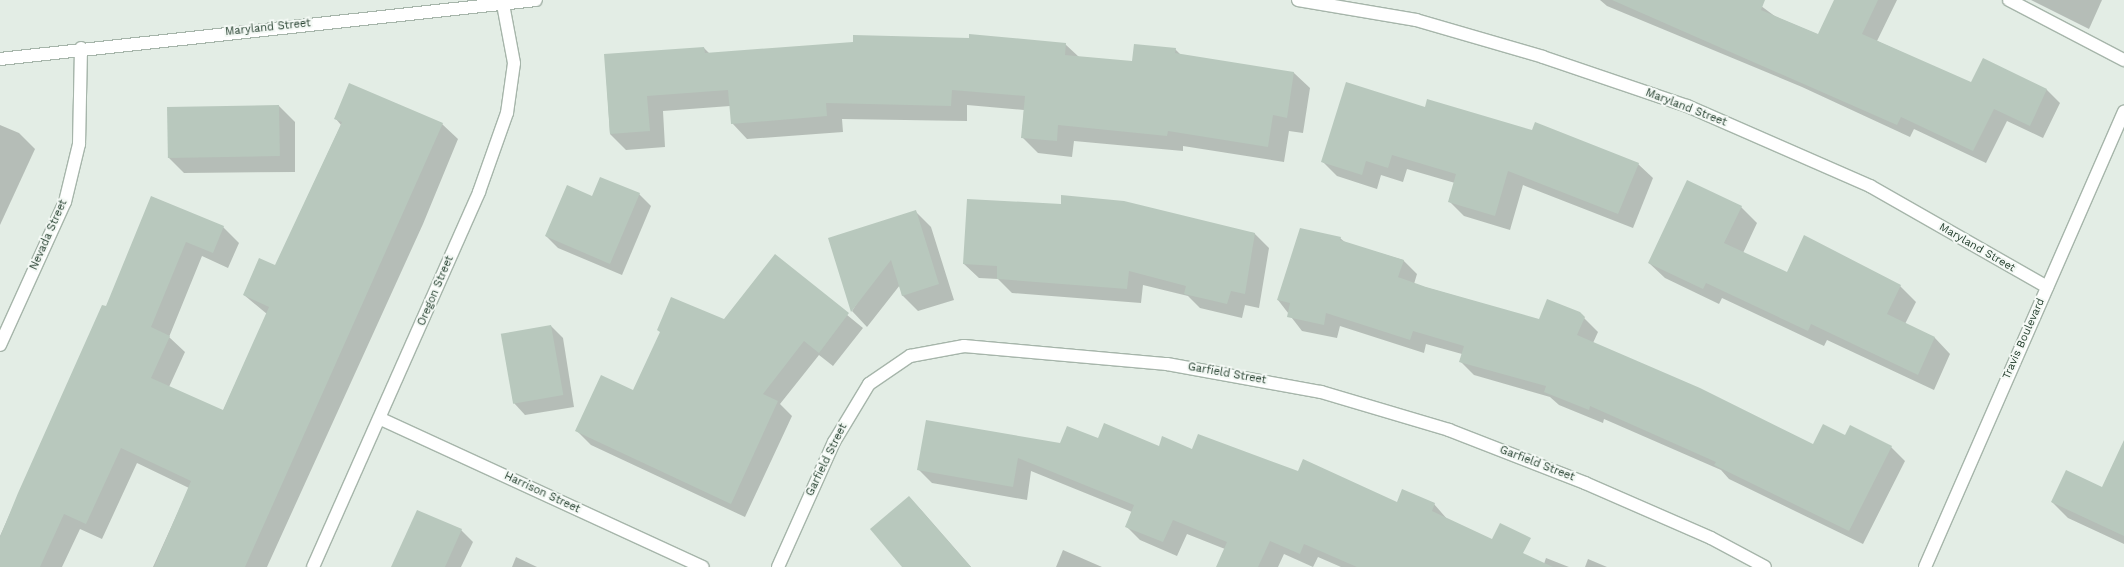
<!DOCTYPE html>
<html>
<head>
<meta charset="utf-8">
<style>
  body { margin:0 }
  #map { position:relative; width:2124px; height:567px; overflow:hidden; background:#e3ede5; font-family:"Work Sans",sans-serif }
  div>[style] { position:absolute }
  [style*='--x'] { left:calc(var(--x)*1px); top:calc(var(--y)*1px); width:calc(var(--w)*1px); rotate:calc(var(--a)*1deg) }
  .shadow>* { inset:0; background:#0003 }
  .building>* { inset:0; background:#b8c8bd; transform-origin:0 0 }
  .roads { filter:drop-shadow(1px 0 #a6b5aa) drop-shadow(-1px 0 #a6b5aa) drop-shadow(0 1px #a6b5aa) drop-shadow(0 -1px #a6b5aa) }
  .lane>* { height:12px; margin:-6px; padding:0 6px; transform-origin:6px; border-radius:6px; background:#fff }
  .street>* { height:12px; margin:-6px; padding:0 6px; transform-origin:6px; border-radius:6px; background:#fff }
  .secondary>* { height:12px; margin:-6px; padding:0 6px; transform-origin:6px; border-radius:6px; background:#fff }
  span { translate:-50% -50%; white-space:nowrap; text-align:center; line-height:1.15; -webkit-text-stroke:4px #f4f9f5; paint-order:stroke }
  .street-label { font-size:11px; color:#233e2d }
</style>
</head>
<body>
<div id="map">
  <div class="shadow">
    <i style="clip-path:polygon(1600px 0,1753px 0,1776px 17px,1819px 35px,1836px 0,1897px 0,1877px 41px,1972px 84px,1983px 59px,2047px 90px,2060px 103px,2043px 138px,2007px 121px,1986px 163px,1914px 129px,1910px 137px,1802px 87px,1607px 6px)"></i>
    <i style="clip-path:polygon(2031px 0,2102px 0,2089px 29px)"></i>
    <i style="clip-path:polygon(1065px 44px,1079px 57px,1133px 62px,1175px 49px,1181px 55px,1294px 73px,1310px 88px,1303px 133px,1289px 131px,1284px 162px,1183px 146px,1183px 151px,1074px 141px,1072px 157px,1038px 153px,1022px 137px,1024px 110px,967px 105px,967px 121px,842px 119px,843px 132px,747px 139px,732px 123px,730px 106px,663px 111px,665px 147px,626px 150px,610px 134px,605px 55px,704px 48px,710px 54px)"></i>
    <i style="clip-path:polygon(279px 106px,295px 122px,295px 172px,184px 173px,168px 157px)"></i>
    <i style="clip-path:polygon(1425px 108px,1638px 164px,1653px 178px,1633px 228px,1523px 185px,1510px 230px,1464px 216px,1450px 202px,1455px 183px,1407px 169px,1403px 182px,1381px 175px,1377px 189px,1337px 176px,1322px 161px)"></i>
    <i style="clip-path:polygon(336px 119px,442px 124px,458px 139px,423px 224px,267px 567px,153px 567px,189px 488px,137px 463px,102px 539px,80px 529px,62px 567px,0 567px,0 536px,103px 306px,106px 308px,152px 197px,223px 227px,239px 243px,228px 268px,202px 256px,169px 337px,185px 352px,169px 387px,223px 411px,267px 314px,244px 295px,275px 267px,341px 125px)"></i>
    <i style="clip-path:polygon(0 125px,19px 133px,35px 149px,0 225px)"></i>
    <i style="clip-path:polygon(639px 194px,651px 206px,622px 275px,558px 248px,546px 236px,592px 197px)"></i>
    <i style="clip-path:polygon(1061px 205px,1254px 233px,1269px 248px,1259px 308px,1245px 305px,1242px 318px,1200px 308px,1188px 296px,1143px 285px,1141px 303px,1012px 293px,998px 279px,979px 278px,964px 264px)"></i>
    <i style="clip-path:polygon(1741px 207px,1757px 223px,1743px 253px,1787px 274px,1900px 286px,1916px 302px,1905px 324px,1935px 338px,1950px 354px,1934px 390px,1827px 340px,1824px 346px,1722px 298px,1719px 304px,1665px 278px,1649px 263px)"></i>
    <i style="clip-path:polygon(915px 211px,931px 227px,954px 300px,918px 311px,902px 295px,900px 285px,867px 327px,852px 311px)"></i>
    <i style="clip-path:polygon(1340px 238px,1346px 243px,1403px 260px,1417px 274px,1414px 284px,1539px 320px,1579px 313px,1598px 332px,1593px 343px,1813px 446px,1846px 436px,1891px 447px,1905px 461px,1863px 544px,1729px 479px,1721px 470px,1604px 419px,1603px 423px,1559px 405px,1550px 397px,1474px 375px,1460px 361px,1462px 354px,1426px 344px,1424px 353px,1340px 326px,1337px 338px,1302px 331px,1278px 300px)"></i>
    <i style="clip-path:polygon(775px 256px,863px 328px,833px 366px,819px 355px,780px 404px,792px 416px,745px 517px,591px 445px,577px 431px,634px 391px,724px 320px)"></i>
    <i style="clip-path:polygon(551px 326px,563px 338px,574px 407px,525px 415px,514px 403px)"></i>
    <i style="clip-path:polygon(1098px 440px,1192px 450px,1298px 473px,1397px 503px,1434px 504px,1448px 520px,1508px 567px,1341px 567px,1318px 557px,1313px 567px,1284px 554px,1278px 567px,1217px 567px,1225px 549px,1187px 534px,1177px 556px,1140px 540px,1126px 526px,1132px 512px,1031px 471px,1027px 500px,932px 483px,918px 469px)"></i>
    <i style="clip-path:polygon(2124px 452px,2124px 544px,2068px 518px,2052px 502px,2103px 488px)"></i>
    <i style="clip-path:polygon(909px 497px,922px 511px,971px 567px,904px 567px)"></i>
    <i style="clip-path:polygon(461px 530px,473px 542px,461px 567px,392px 567px)"></i>
    <i style="clip-path:polygon(1063px 550px,1102px 567px,1056px 567px)"></i>
    <i style="clip-path:polygon(516px 557px,537px 567px,512px 567px)"></i>
    <i style="clip-path:polygon(1546px 558px,1569px 567px,1543px 567px)"></i>
    <i style="clip-path:polygon(1588px 559px,1607px 567px,1585px 567px)"></i>
  </div>
  <div class="building">
    <i style="clip-path:polygon(1612px 0,1765px 0,1761px 10px,1818px 34px,1834px 0,1878px 0,1862px 34px,1971px 82px,1983px 58px,2047px 89px,2030px 126px,1994px 109px,1973px 151px,1901px 117px,1897px 125px)"></i>
    <i style="clip-path:polygon(969px 34px,1066px 43px,1065px 55px,1132px 61px,1134px 44px,1176px 48px,1175px 53px,1294px 72px,1287px 118px,1273px 115px,1268px 147px,1168px 131px,1167px 136px,1058px 125px,1057px 141px,1021px 138px,1025px 96px,952px 90px,951px 106px,826px 103px,827px 116px,731px 124px,728px 90px,647px 96px,650px 131px,610px 134px,604px 54px,704px 47px,705px 53px,853px 42px,853px 35px,969px 38px)"></i>
    <i style="clip-path:polygon(1346px 82px,1425px 107px,1427px 99px,1532px 130px,1535px 122px,1639px 163px,1618px 214px,1508px 171px,1495px 216px,1448px 202px,1456px 174px,1392px 155px,1388px 168px,1366px 161px,1362px 175px,1321px 162px)"></i>
    <i style="clip-path:polygon(349px 83px,443px 123px,245px 567px,154px 567px,191px 481px,121px 448px,86px 524px,64px 514px,40px 567px,0 567px,0 537px,18px 493px,102px 305px,106px 306px,151px 196px,224px 226px,213px 253px,186px 242px,151px 327px,170px 336px,151px 378px,223px 410px,269px 307px,243px 295px,259px 258px,275px 265px,342px 122px,334px 119px)"></i>
    <i style="left:279px;top:105px;width:51px;height:112px;rotate:89deg"></i>
    <i style="clip-path:polygon(600px 177px,640px 193px,610px 264px,545px 236px,567px 185px,592px 196px)"></i>
    <i style="clip-path:polygon(1687px 180px,1742px 206px,1724px 243px,1787px 272px,1804px 235px,1901px 285px,1887px 314px,1935px 337px,1918px 375px,1811px 324px,1808px 331px,1706px 283px,1703px 289px,1648px 263px)"></i>
    <i style="clip-path:polygon(1061px 195px,1124px 201px,1255px 233px,1245px 294px,1231px 291px,1227px 304px,1184px 294px,1186px 286px,1129px 271px,1127px 289px,997px 279px,997px 266px,963px 264px,967px 199px,1061px 204px)"></i>
    <i style="clip-path:polygon(916px 210px,939px 284px,902px 296px,891px 260px,851px 312px,828px 238px)"></i>
    <i style="clip-path:polygon(1300px 228px,1341px 237px,1340px 240px,1404px 260px,1398px 277px,1426px 287px,1539px 319px,1547px 299px,1580px 312px,1585px 317px,1577px 335px,1700px 388px,1813px 444px,1823px 424px,1845px 435px,1850px 425px,1892px 446px,1849px 531px,1714px 465px,1716px 462px,1590px 406px,1589px 410px,1544px 392px,1546px 386px,1459px 362px,1464px 346px,1413px 331px,1410px 340px,1326px 313px,1324px 325px,1287px 317px,1290px 303px,1277px 300px)"></i>
    <i style="clip-path:polygon(775px 254px,849px 313px,819px 353px,804px 341px,763px 394px,778px 401px,731px 504px,575px 431px,601px 375px,633px 390px,660px 332px,657px 330px,671px 297px,724px 319px)"></i>
    <i style="left:551px;top:325px;width:71px;height:51px;rotate:80deg"></i>
    <i style="clip-path:polygon(926px 420px,1060px 443px,1067px 426px,1098px 438px,1104px 423px,1159px 446px,1162px 436px,1192px 449px,1198px 434px,1298px 471px,1303px 459px,1397px 502px,1402px 489px,1435px 503px,1432px 511px,1492px 539px,1500px 523px,1531px 538px,1523px 553px,1553px 567px,1357px 567px,1304px 544px,1300px 554px,1270px 541px,1258px 567px,1216px 567px,1227px 542px,1173px 520px,1163px 542px,1125px 527px,1134px 505px,1018px 458px,1013px 487px,917px 470px)"></i>
    <i style="clip-path:polygon(2124px 440px,2124px 536px,2051px 502px,2066px 470px,2102px 487px)"></i>
    <i style="clip-path:polygon(909px 496px,971px 567px,902px 567px,870px 529px)"></i>
    <i style="clip-path:polygon(417px 510px,462px 529px,445px 567px,391px 567px)"></i>
  </div>
  <div class="roads">
    <div class="lane">
      <i style="--x:2009;--y:0;--w:130;--a:27.6"></i>
    </div>
    <div class="street">
      <i style="--x:1298;--y:0;--w:120;--a:9.6"></i>
      <i style="--x:1416;--y:20;--w:132;--a:16.2"></i>
      <i style="--x:1543;--y:57;--w:152;--a:18.8"></i>
      <i style="--x:1687;--y:106;--w:200;--a:23.6"></i>
      <i style="--x:1870;--y:186;--w:204;--a:29.7"></i>
      <i style="--x:0;--y:59;--w:539;--a:-6.28"></i>
      <i style="--x:0;--y:345;--w:157;--a:-65.6"></i>
      <i style="--x:65;--y:202;--w:60;--a:-76.4"></i>
      <i style="--x:79;--y:144;--w:96;--a:-88.8"></i>
      <i style="--x:381;--y:419;--w:354;--a:24.7"></i>
      <i style="--x:313;--y:567;--w:410;--a:-66.1"></i>
      <i style="--x:479;--y:192;--w:84;--a:-70.5"></i>
      <i style="--x:507;--y:113;--w:50;--a:-82"></i>
      <i style="--x:514;--y:63;--w:60;--a:-100.6"></i>
      <i style="--x:778;--y:567;--w:137;--a:-65.9"></i>
      <i style="--x:834;--y:442;--w:68;--a:-58.9"></i>
      <i style="--x:869;--y:384;--w:50;--a:-34.3"></i>
      <i style="--x:910;--y:356;--w:55;--a:-10.5"></i>
      <i style="--x:964;--y:346;--w:204;--a:5.1"></i>
      <i style="--x:1167;--y:364;--w:157;--a:10.3"></i>
      <i style="--x:1321;--y:392;--w:134;--a:16.5"></i>
      <i style="--x:1449;--y:430;--w:146;--a:21.3"></i>
      <i style="--x:1585;--y:483;--w:137;--a:23.6"></i>
      <i style="--x:1711;--y:538;--w:61;--a:28.2"></i>
    </div>
    <div class="secondary">
      <i style="--x:1925;--y:567;--w:497;--a:-66.4"></i>
    </div>
  </div>
  <div class="street-label">
    <span style="left:268px;top:28px;rotate:-6deg">Maryland Street</span>
    <span style="left:1686px;top:108px;rotate:21deg">Maryland Street</span>
    <span style="left:49px;top:235px;rotate:-66deg">Nevada Street</span>
    <span style="left:1977px;top:248px;rotate:30deg">Maryland Street</span>
    <span style="left:436px;top:291px;rotate:-67deg">Oregon Street</span>
    <span style="left:2024px;top:339px;rotate:-66deg">Travis Boulevard</span>
    <span style="left:1227px;top:374px;rotate:10deg">Garfield Street</span>
    <span style="left:827px;top:460px;rotate:-64deg">Garfield Street</span>
    <span style="left:1537px;top:464px;rotate:21deg">Garfield Street</span>
    <span style="left:542px;top:493px;rotate:25deg">Harrison Street</span>
  </div>
</div>
</body>
</html>
